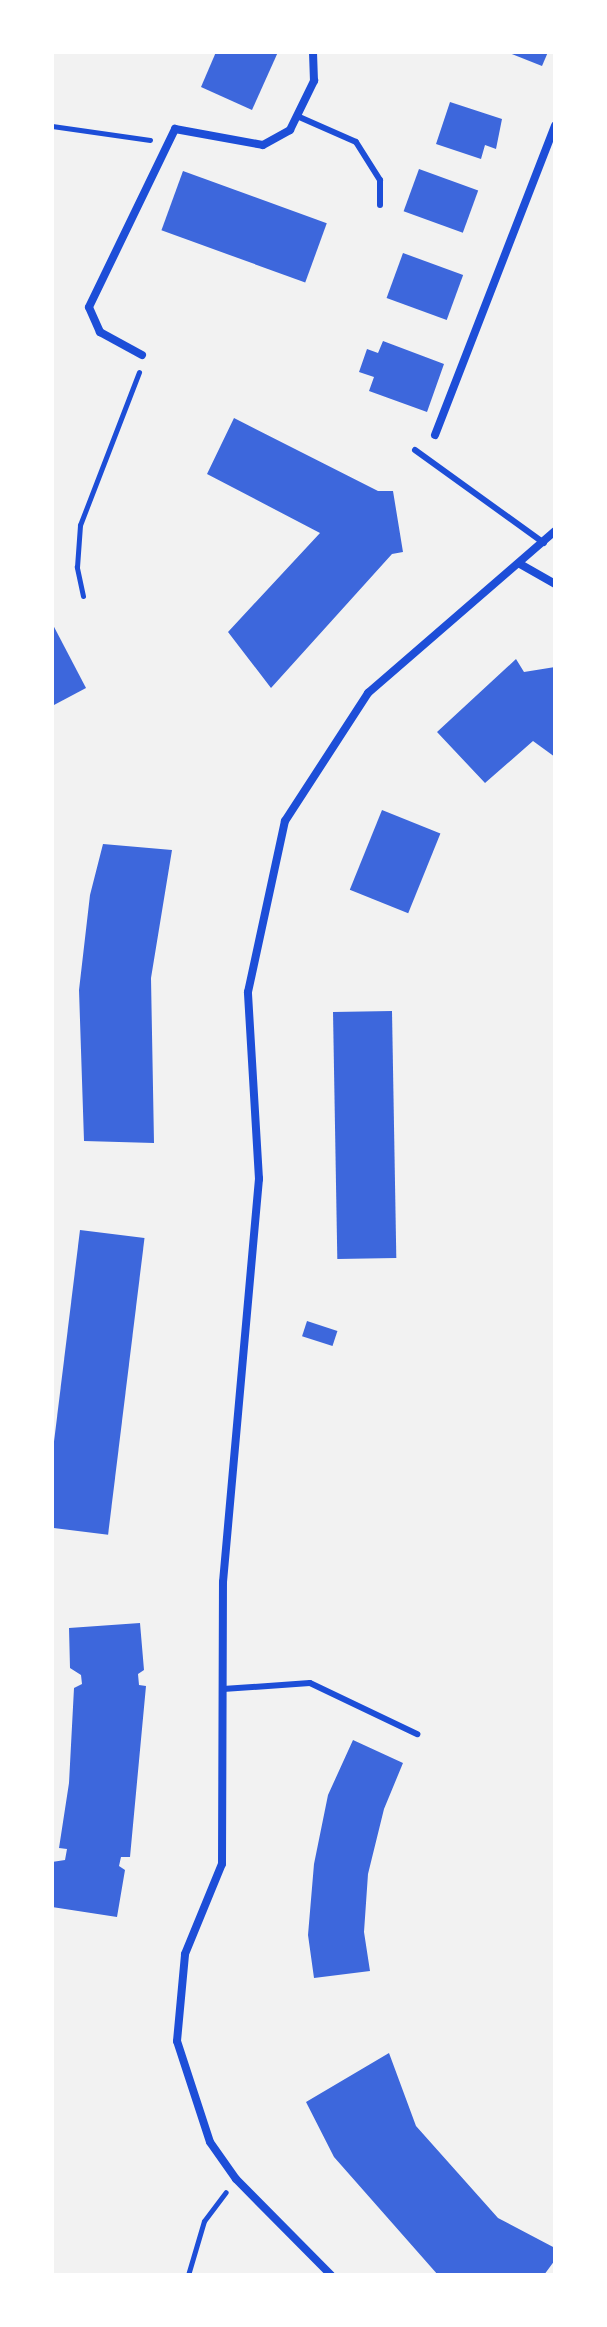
<!DOCTYPE html>
<html>
<head>
<meta charset="utf-8">
<style>
  body { margin:0 }
  #map { position:relative; width:607px; height:2327px; overflow:hidden; background:#f2f2f2; font-family:"Roboto Condensed",sans-serif }
  div>[style] { position:absolute }
  [style*='--x'] { left:calc(var(--x)*1px); top:calc(var(--y)*1px); width:calc(var(--w)*1px); rotate:calc(var(--a)*1deg) }
  .building>* { inset:0; background:#3d67dc; transform-origin:0 0 }
  .path>* { height:5px; margin:-2.5px; padding:0 2.5px; transform-origin:2.5px; border-radius:2.5px; background:#1d4ed8 }
  .service>* { height:6px; margin:-3px; padding:0 3px; transform-origin:3px; border-radius:3px; background:#1d4ed8 }
  .minor>* { height:8px; margin:-4px; padding:0 4px; transform-origin:4px; border-radius:4px; background:#1d4ed8 }
  span { translate:-50% -50%; white-space:nowrap; text-align:center; line-height:1.15; -webkit-text-stroke:6px #fff; paint-order:stroke }
  .frame { position:absolute; inset:0; border:54px solid #fff; pointer-events:none }
</style>
</head>
<body>
<div id="map">
  <div class="building">
    <i style="clip-path:polygon(216px 52px,278px 52px,252px 110px,201px 87px)"></i>
    <i style="clip-path:polygon(507px 52px,548px 52px,542px 66px)"></i>
    <i style="clip-path:polygon(450px 102px,502px 119px,496px 149px,485px 145px,481px 159px,436px 144px)"></i>
    <i style="left:419px;top:169px;width:63px;height:45px;rotate:20deg"></i>
    <i style="left:183px;top:171px;width:153px;height:63px;rotate:20deg"></i>
    <i style="left:403px;top:253px;width:64px;height:48px;rotate:20deg"></i>
    <i style="clip-path:polygon(383px 341px,444px 364px,427px 412px,369px 391px,374px 377px,359px 372px,367px 349px,378px 353px)"></i>
    <i style="clip-path:polygon(234px 418px,378px 491px,393px 491px,403px 552px,392px 554px,271px 688px,228px 632px,320px 533px,207px 474px)"></i>
    <i style="clip-path:polygon(52px 623px,86px 688px,54px 705px,52px 701px)"></i>
    <i style="clip-path:polygon(516px 659px,524px 672px,555px 667px,555px 757px,533px 741px,485px 783px,437px 732px)"></i>
    <i style="left:382px;top:810px;width:63px;height:86px;rotate:22deg"></i>
    <i style="clip-path:polygon(103px 844px,172px 850px,151px 978px,154px 1143px,84px 1141px,79px 990px,90px 895px)"></i>
    <i style="left:392px;top:1011px;width:247px;height:59px;rotate:89deg"></i>
    <i style="left:80px;top:1230px;width:65px;height:299px;rotate:7deg"></i>
    <i style="left:307px;top:1321px;width:32px;height:16px;rotate:18deg"></i>
    <i style="clip-path:polygon(140px 1623px,144px 1670px,138px 1674px,139px 1685px,146px 1686px,130px 1857px,121px 1857px,119px 1866px,125px 1870px,117px 1917px,52px 1907px,52px 1862px,65px 1860px,67px 1849px,59px 1848px,69px 1783px,74px 1688px,82px 1684px,81px 1675px,70px 1668px,69px 1628px)"></i>
    <i style="clip-path:polygon(353px 1740px,403px 1763px,384px 1809px,368px 1874px,364px 1932px,370px 1971px,314px 1978px,308px 1935px,314px 1864px,328px 1795px)"></i>
    <i style="clip-path:polygon(389px 2053px,416px 2126px,498px 2218px,555px 2248px,555px 2260px,544px 2275px,438px 2275px,334px 2157px,306px 2102px)"></i>
  </div>
  <div class="path">
    <i style="--x:52;--y:126;--w:99;--a:8.1"></i>
    <i style="--x:83;--y:596;--w:30;--a:-102"></i>
    <i style="--x:77;--y:567;--w:42;--a:-85.9"></i>
    <i style="--x:80;--y:525;--w:164;--a:-68.9"></i>
    <i style="--x:188;--y:2275;--w:56;--a:-73.5"></i>
    <i style="--x:204;--y:2221;--w:36;--a:-53"></i>
  </div>
  <div class="service">
    <i style="--x:297;--y:116;--w:64;--a:23.8"></i>
    <i style="--x:356;--y:142;--w:45;--a:57.7"></i>
    <i style="--x:380;--y:180;--w:25;--a:90"></i>
    <i style="--x:415;--y:450;--w:159;--a:35.8"></i>
    <i style="--x:223;--y:1689;--w:87;--a:-3.9"></i>
    <i style="--x:310;--y:1683;--w:119;--a:25.5"></i>
  </div>
  <div class="minor">
    <i style="--x:142;--y:355;--w:48;--a:-151.3"></i>
    <i style="--x:100;--y:332;--w:27;--a:-114"></i>
    <i style="--x:89;--y:307;--w:198;--a:-64.2"></i>
    <i style="--x:175;--y:129;--w:89;--a:10.3"></i>
    <i style="--x:263;--y:145;--w:31;--a:-29"></i>
    <i style="--x:290;--y:130;--w:55;--a:-63.9"></i>
    <i style="--x:314;--y:81;--w:29;--a:-92"></i>
    <i style="--x:435;--y:435;--w:332;--a:-68.8"></i>
    <i style="--x:520;--y:564;--w:40;--a:29.7"></i>
    <i style="--x:331;--y:2275;--w:135;--a:-134.7"></i>
    <i style="--x:236;--y:2179;--w:45;--a:-125.1"></i>
    <i style="--x:210;--y:2142;--w:106;--a:-108.1"></i>
    <i style="--x:177;--y:2041;--w:87;--a:-84.7"></i>
    <i style="--x:185;--y:1954;--w:97;--a:-67.7"></i>
    <i style="--x:222;--y:1864;--w:282;--a:-89.8"></i>
    <i style="--x:223;--y:1582;--w:405;--a:-84.9"></i>
    <i style="--x:259;--y:1179;--w:187;--a:-93.4"></i>
    <i style="--x:248;--y:992;--w:175;--a:-77.8"></i>
    <i style="--x:285;--y:821;--w:153;--a:-57"></i>
    <i style="--x:368;--y:693;--w:247;--a:-40.9"></i>
  </div>
  <div class="frame"></div>
</div>
</body>
</html>
